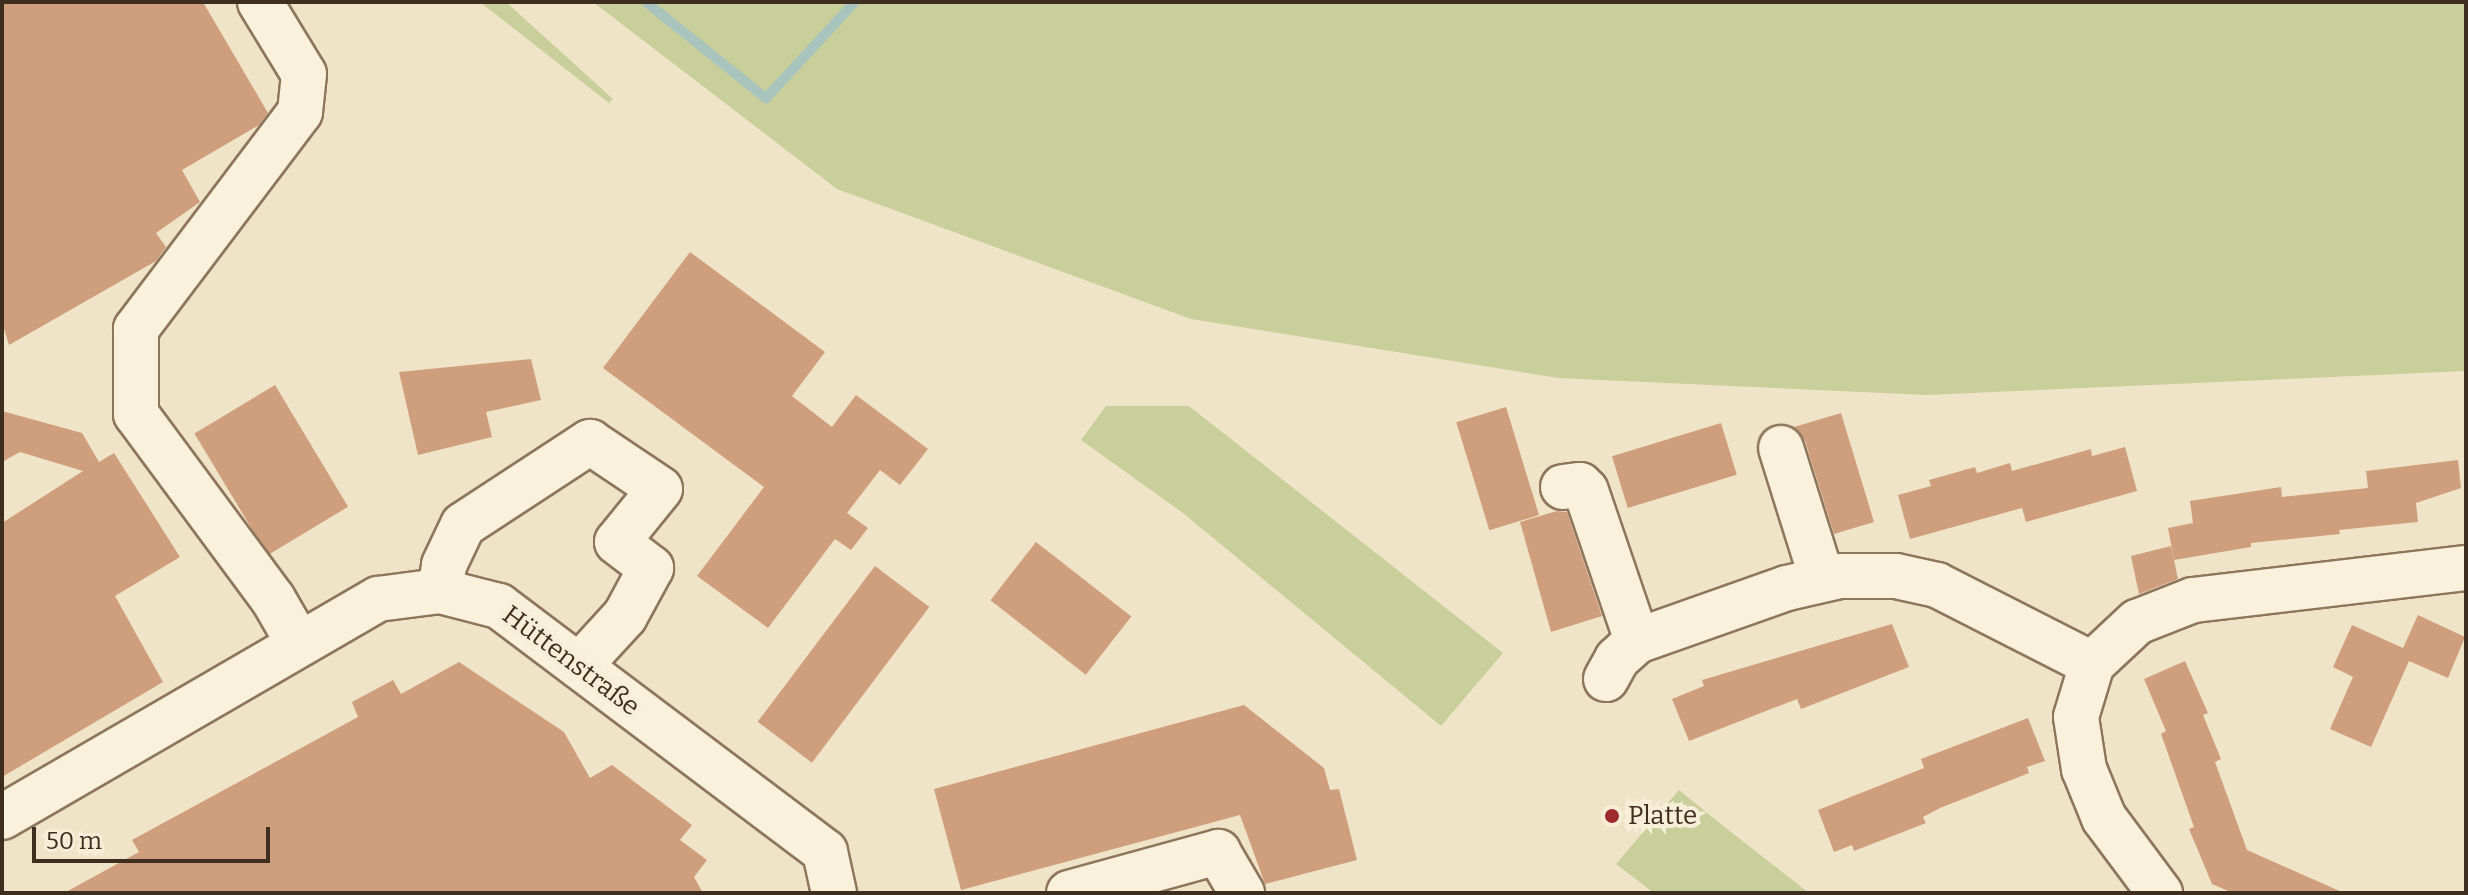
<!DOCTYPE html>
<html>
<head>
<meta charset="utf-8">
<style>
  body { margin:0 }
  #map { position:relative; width:2468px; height:895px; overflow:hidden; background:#f0e4c8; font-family:Bitter,serif }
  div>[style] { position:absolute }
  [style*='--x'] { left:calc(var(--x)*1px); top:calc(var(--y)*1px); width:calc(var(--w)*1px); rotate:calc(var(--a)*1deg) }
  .green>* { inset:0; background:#c9cf9b }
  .stream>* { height:10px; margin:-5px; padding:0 5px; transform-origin:5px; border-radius:5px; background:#a9c4bc }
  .building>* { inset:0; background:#cf9f7d; transform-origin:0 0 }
  .roads { filter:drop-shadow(2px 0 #8d765c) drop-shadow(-2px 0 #8d765c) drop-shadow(0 2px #8d765c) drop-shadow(0 -2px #8d765c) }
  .minor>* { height:44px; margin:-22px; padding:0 22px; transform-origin:22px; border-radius:22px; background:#faf1dc }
  .dots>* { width:22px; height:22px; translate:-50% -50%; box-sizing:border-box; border:4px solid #f7eed8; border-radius:50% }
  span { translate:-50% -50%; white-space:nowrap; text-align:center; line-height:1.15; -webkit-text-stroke:8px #f7eed8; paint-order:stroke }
  .street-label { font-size:26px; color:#3d2e20 }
  .poi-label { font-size:26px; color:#3d2e20 }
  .left { translate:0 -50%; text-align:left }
  .frame { position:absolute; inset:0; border:4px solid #3d2e20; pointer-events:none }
  .scale { position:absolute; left:32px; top:827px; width:238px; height:36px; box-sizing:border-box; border:4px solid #3d2e20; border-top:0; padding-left:10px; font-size:24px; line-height:28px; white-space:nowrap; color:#3d2e20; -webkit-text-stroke:6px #f7eed8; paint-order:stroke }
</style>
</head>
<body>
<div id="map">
  <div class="green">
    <i style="clip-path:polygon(480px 2px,506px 2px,613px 99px,609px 103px)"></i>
    <i style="clip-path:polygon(593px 2px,2466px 2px,2466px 371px,1926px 395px,1558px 378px,1191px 319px,837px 189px)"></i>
    <i style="clip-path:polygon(1106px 406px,1189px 406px,1503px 653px,1441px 726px,1183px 513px,1081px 440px)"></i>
    <i style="clip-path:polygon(1679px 790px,1722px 825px,1809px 893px,1654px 893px,1616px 864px)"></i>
  </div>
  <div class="stream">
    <i style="--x:646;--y:2;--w:154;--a:38.7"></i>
    <i style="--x:766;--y:98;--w:131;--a:-47.2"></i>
  </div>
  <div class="building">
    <i style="clip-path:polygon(2px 2px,203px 2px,268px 113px,259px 125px,182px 170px,200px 202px,156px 233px,166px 247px,156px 261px,9px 345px,2px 322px)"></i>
    <i style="clip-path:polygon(690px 252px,825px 352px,792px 396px,832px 427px,856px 395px,928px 449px,900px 485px,880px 470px,847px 513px,868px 528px,851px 550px,835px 539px,768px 628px,697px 576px,764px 487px,603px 368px)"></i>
    <i style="clip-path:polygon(531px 359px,541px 400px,486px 412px,492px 437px,418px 455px,399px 372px)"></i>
    <i style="left:275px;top:385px;width:142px;height:94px;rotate:59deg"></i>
    <i style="left:1506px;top:407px;width:113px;height:52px;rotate:73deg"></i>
    <i style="clip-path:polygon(2px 411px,82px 433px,99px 462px,114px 453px,180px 557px,115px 596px,163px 682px,2px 777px,2px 523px,83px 471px,20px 452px,2px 462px)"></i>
    <i style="clip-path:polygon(1841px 413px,1874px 522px,1834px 534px,1805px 441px,1794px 427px)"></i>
    <i style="left:1721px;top:423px;width:54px;height:114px;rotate:73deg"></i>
    <i style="clip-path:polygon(2125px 447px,2137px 491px,2026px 522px,2022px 508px,1910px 539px,1898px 495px,1931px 486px,1929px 480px,1975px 467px,1977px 473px,2010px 463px,2012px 471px,2091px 449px,2092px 456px)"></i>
    <i style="clip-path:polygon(2458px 460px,2461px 488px,2416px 503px,2418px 522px,2339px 530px,2340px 534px,2251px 543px,2251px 547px,2174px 560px,2168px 528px,2193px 523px,2190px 501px,2281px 487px,2282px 497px,2368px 488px,2366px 471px)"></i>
    <i style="clip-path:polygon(1557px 511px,1567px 512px,1602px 616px,1551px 632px,1520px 522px)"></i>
    <i style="left:1036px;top:542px;width:121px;height:74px;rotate:38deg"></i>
    <i style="clip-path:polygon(2171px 546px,2178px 579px,2139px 594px,2131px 556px)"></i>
    <i style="left:875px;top:566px;width:68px;height:195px;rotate:37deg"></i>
    <i style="clip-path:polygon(2418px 615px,2465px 637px,2448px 678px,2409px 661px,2371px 747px,2330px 729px,2353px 677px,2333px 667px,2352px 625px,2403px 648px)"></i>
    <i style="clip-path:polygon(1892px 624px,1909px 667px,1801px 709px,1797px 699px,1689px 741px,1672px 699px,1704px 686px,1702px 680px)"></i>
    <i style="clip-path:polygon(2185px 661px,2208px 713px,2203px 715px,2221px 759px,2215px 762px,2247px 850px,2344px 893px,2233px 893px,2212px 884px,2189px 829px,2194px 827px,2161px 734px,2166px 731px,2144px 679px)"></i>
    <i style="clip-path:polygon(459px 662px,564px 732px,590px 778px,612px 765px,692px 825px,680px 840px,707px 860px,694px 877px,703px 893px,64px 893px,139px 852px,132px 840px,358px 717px,352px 702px,393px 680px,401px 694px)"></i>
    <i style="clip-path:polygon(1244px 705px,1324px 768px,1330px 790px,1339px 789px,1357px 860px,1265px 884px,1240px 815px,961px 890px,934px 789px)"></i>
    <i style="clip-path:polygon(2028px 718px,2045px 761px,2027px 767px,2029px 773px,1940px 808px,1923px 817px,1926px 823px,1854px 851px,1852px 845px,1834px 852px,1818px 810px,1924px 768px,1921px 759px)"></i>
  </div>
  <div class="roads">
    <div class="minor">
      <i style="--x:260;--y:2;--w:84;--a:58.6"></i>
      <i style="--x:304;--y:74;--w:38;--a:96"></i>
      <i style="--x:300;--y:112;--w:272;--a:127.1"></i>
      <i style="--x:136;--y:329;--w:85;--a:90"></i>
      <i style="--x:136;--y:414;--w:230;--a:53.5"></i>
      <i style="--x:273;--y:599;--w:52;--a:60"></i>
      <i style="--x:1781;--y:448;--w:137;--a:72.6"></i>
      <i style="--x:1563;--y:487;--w:17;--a:-7"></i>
      <i style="--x:1580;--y:485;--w:8;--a:45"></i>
      <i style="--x:1586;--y:491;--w:158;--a:71.2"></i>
      <i style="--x:440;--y:591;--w:26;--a:-81"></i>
      <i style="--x:444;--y:565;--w:44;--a:-64.6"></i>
      <i style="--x:463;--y:525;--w:152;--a:-33.2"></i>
      <i style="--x:590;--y:442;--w:84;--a:33.9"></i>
      <i style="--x:660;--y:489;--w:68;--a:129.1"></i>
      <i style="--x:617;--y:542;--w:43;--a:37.4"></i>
      <i style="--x:651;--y:568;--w:55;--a:118.4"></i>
      <i style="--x:625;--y:616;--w:68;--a:132.6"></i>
      <i style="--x:2092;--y:664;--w:55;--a:106.8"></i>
      <i style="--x:2076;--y:717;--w:53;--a:81.3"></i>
      <i style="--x:2084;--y:769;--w:53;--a:67.8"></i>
      <i style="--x:2104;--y:818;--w:94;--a:53.3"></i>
      <i style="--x:1606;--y:679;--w:23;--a:-61"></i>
      <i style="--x:1617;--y:659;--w:27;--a:-42"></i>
      <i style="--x:1637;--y:641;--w:159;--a:-19.5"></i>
      <i style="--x:1787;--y:588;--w:54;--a:-12.8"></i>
      <i style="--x:1840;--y:576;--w:56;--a:0"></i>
      <i style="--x:1896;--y:576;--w:42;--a:12.4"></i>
      <i style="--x:1937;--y:585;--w:174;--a:27"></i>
      <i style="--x:2092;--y:664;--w:62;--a:-43"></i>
      <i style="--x:2137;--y:622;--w:60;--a:-21.4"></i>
      <i style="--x:2193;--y:600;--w:275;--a:-6.7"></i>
      <i style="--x:2;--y:817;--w:435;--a:-30.1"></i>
      <i style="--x:378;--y:599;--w:63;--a:-7.4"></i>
      <i style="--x:440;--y:591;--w:61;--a:14.3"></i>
      <i style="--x:499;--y:606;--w:408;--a:37"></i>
      <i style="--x:825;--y:852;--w:42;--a:77.6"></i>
      <i style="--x:1069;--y:893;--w:155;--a:-15.4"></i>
      <i style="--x:1218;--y:852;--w:48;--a:59.7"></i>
    </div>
  </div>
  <div class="dots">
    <i style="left:1612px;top:816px;background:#9e2a2b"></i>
  </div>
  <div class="street-label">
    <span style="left:571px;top:661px;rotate:37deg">Hüttenstraße</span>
  </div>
  <div class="poi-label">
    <span class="left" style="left:1628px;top:816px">Platte</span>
  </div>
  <div class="frame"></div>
  <div class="scale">50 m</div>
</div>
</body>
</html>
